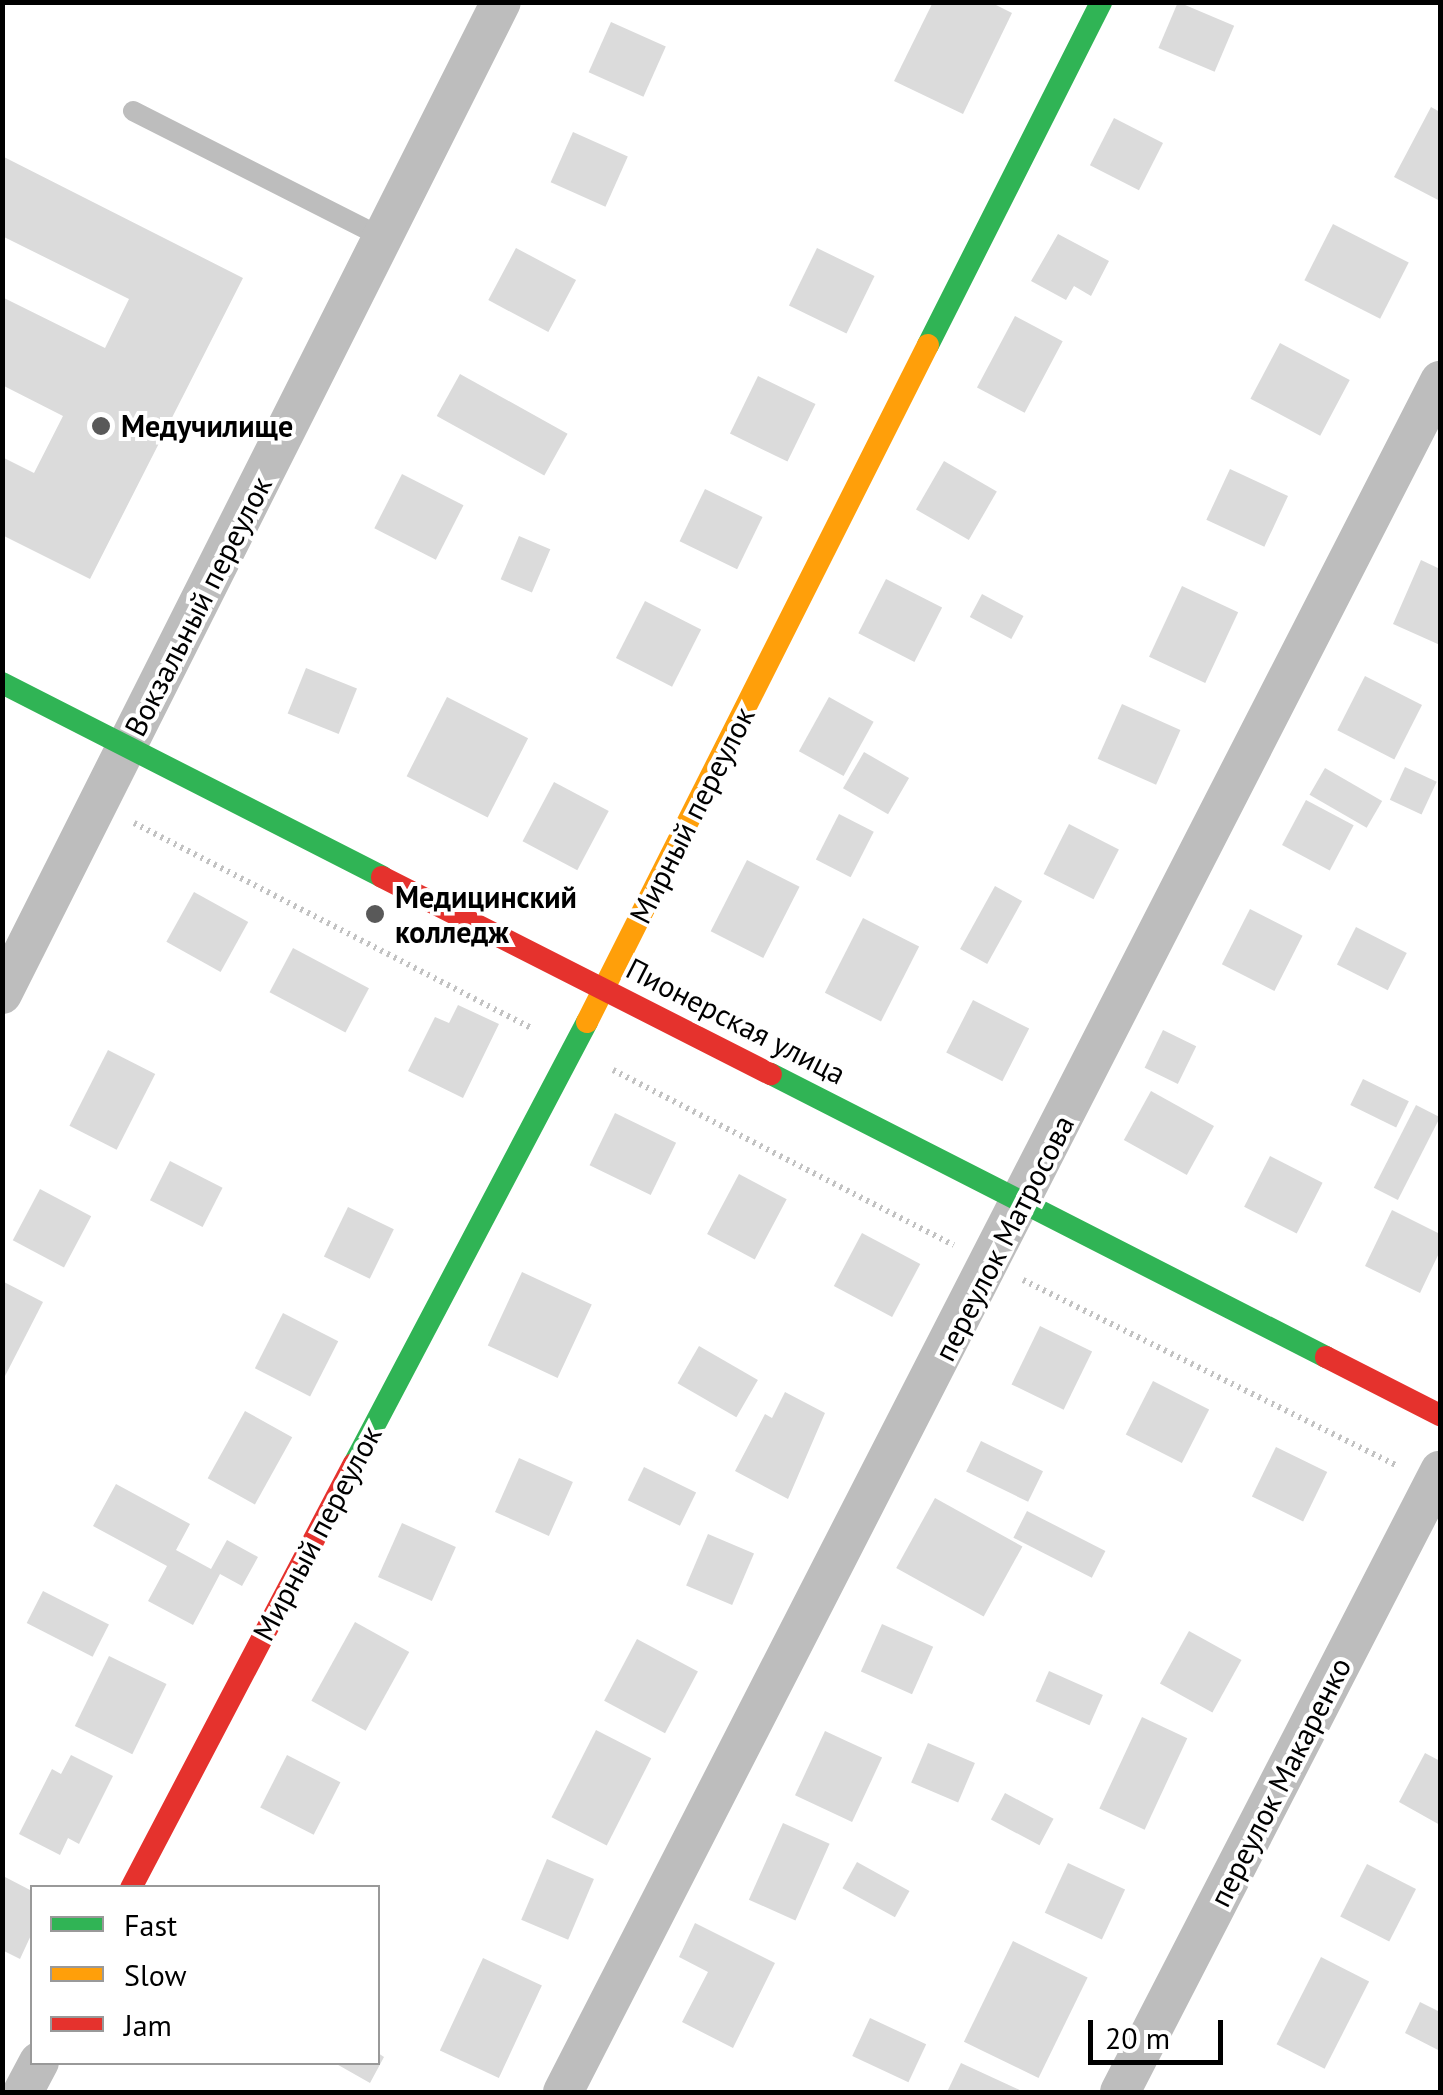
<!DOCTYPE html>
<html>
<head>
<meta charset="utf-8">
<style>
  body { margin:0 }
  #map { position:relative; width:1443px; height:2095px; overflow:hidden; background:#fff; font-family:"PT Sans",sans-serif }
  div>[style] { position:absolute }
  [style*='--x'] { left:calc(var(--x)*1px); top:calc(var(--y)*1px); width:calc(var(--w)*1px); rotate:calc(var(--a)*1deg) }
  .building>* { inset:0; background:#dbdbdb; transform-origin:0 0 }
  .path>* { height:6px; margin-top:-3px; transform-origin:0; background:repeating-linear-gradient(90deg,#c2c2c2 0 2.5px,transparent 0 7.5px) }
  .lane>* { height:20px; margin:-10px; padding:0 10px; transform-origin:10px; border-radius:10px; background:#bdbdbd }
  .street>* { height:40px; margin:-20px; padding:0 20px; transform-origin:20px; border-radius:20px; background:#bdbdbd }
  .fast>* { height:22px; margin:-11px; padding:0 11px; transform-origin:11px; border-radius:11px; background:#30b455 }
  .slow>* { height:22px; margin:-11px; padding:0 11px; transform-origin:11px; border-radius:11px; background:#ff9f0a }
  .jam>* { height:22px; margin:-11px; padding:0 11px; transform-origin:11px; border-radius:11px; background:#e5322d }
  .dots>* { width:28px; height:28px; translate:-50% -50%; box-sizing:border-box; border:5px solid #fff; border-radius:50% }
  span { translate:-50% -50%; white-space:nowrap; text-align:center; line-height:1.15; -webkit-text-stroke:8px #fff; paint-order:stroke }
  .poi-label { font-size:30px; color:#000; font-weight:700 }
  .left { translate:0 -50%; text-align:left }
  .street-label { font-size:30px; color:#000 }
  .frame { position:absolute; inset:0; border:5px solid #000; pointer-events:none }
  .legend { position:absolute; left:30px; top:1885px; width:350px; height:180px; box-sizing:border-box; background:#fff; border:2px solid #999; margin:0; padding:12px 18px; list-style:none; font-size:30px; color:#000 }
  .legend li { display:flex; align-items:center; gap:20px; height:50px }
  .legend b { width:50px; border:2px solid #999 }
  .scale { position:absolute; left:1088px; top:2020px; width:135px; height:45px; box-sizing:border-box; border:5px solid #000; border-top:0; padding-left:12px; font-size:30px; line-height:35px; white-space:nowrap; color:#000; -webkit-text-stroke:8px #fff; paint-order:stroke }
</style>
</head>
<body>
<div id="map">
  <div class="building">
    <i style="clip-path:polygon(933px 2px,990px 2px,1012px 13px,963px 114px,894px 81px)"></i>
    <i style="left:1178px;top:2px;width:61px;height:50px;rotate:23deg"></i>
    <i style="left:611px;top:22px;width:60px;height:55px;rotate:24deg"></i>
    <i style="clip-path:polygon(1431px 107px,1440px 112px,1440px 201px,1394px 177px)"></i>
    <i style="left:1114px;top:118px;width:55px;height:53px;rotate:27deg"></i>
    <i style="left:573px;top:132px;width:60px;height:55px;rotate:24deg"></i>
    <i style="clip-path:polygon(2px 156px,243px 278px,90px 579px,2px 535px,2px 457px,34px 473px,63px 416px,2px 385px,2px 297px,105px 348px,129px 299px,2px 236px)"></i>
    <i style="left:1333px;top:224px;width:85px;height:63px;rotate:27deg"></i>
    <i style="clip-path:polygon(1058px 234px,1109px 261px,1091px 296px,1074px 286px,1066px 300px,1031px 281px)"></i>
    <i style="left:516px;top:248px;width:68px;height:59px;rotate:28deg"></i>
    <i style="left:817px;top:248px;width:64px;height:64px;rotate:26deg"></i>
    <i style="left:1015px;top:316px;width:54px;height:81px;rotate:28deg"></i>
    <i style="left:1280px;top:343px;width:79px;height:63px;rotate:28deg"></i>
    <i style="left:460px;top:374px;width:123px;height:48px;rotate:29deg"></i>
    <i style="left:758px;top:376px;width:64px;height:64px;rotate:26deg"></i>
    <i style="left:944px;top:461px;width:61px;height:56px;rotate:30deg"></i>
    <i style="left:1230px;top:469px;width:64px;height:56px;rotate:25deg"></i>
    <i style="left:402px;top:474px;width:69px;height:61px;rotate:27deg"></i>
    <i style="left:705px;top:489px;width:64px;height:58px;rotate:26deg"></i>
    <i style="left:519px;top:536px;width:34px;height:47px;rotate:23deg"></i>
    <i style="clip-path:polygon(1421px 560px,1440px 569px,1440px 645px,1393px 624px)"></i>
    <i style="left:886px;top:579px;width:63px;height:61px;rotate:27deg"></i>
    <i style="left:1182px;top:586px;width:62px;height:78px;rotate:25deg"></i>
    <i style="left:982px;top:594px;width:47px;height:26px;rotate:28deg"></i>
    <i style="left:645px;top:601px;width:63px;height:64px;rotate:27deg"></i>
    <i style="left:306px;top:668px;width:55px;height:49px;rotate:22deg"></i>
    <i style="left:1365px;top:676px;width:64px;height:61px;rotate:27deg"></i>
    <i style="left:447px;top:697px;width:91px;height:89px;rotate:27deg"></i>
    <i style="left:829px;top:697px;width:51px;height:62px;rotate:29deg"></i>
    <i style="left:1122px;top:704px;width:64px;height:60px;rotate:24deg"></i>
    <i style="left:864px;top:752px;width:52px;height:42px;rotate:30deg"></i>
    <i style="left:1405px;top:767px;width:35px;height:36px;rotate:25deg"></i>
    <i style="left:1325px;top:768px;width:66px;height:31px;rotate:30deg"></i>
    <i style="left:554px;top:782px;width:62px;height:67px;rotate:28deg"></i>
    <i style="left:1306px;top:800px;width:54px;height:51px;rotate:28deg"></i>
    <i style="left:839px;top:814px;width:39px;height:51px;rotate:27deg"></i>
    <i style="left:1069px;top:824px;width:56px;height:56px;rotate:27deg"></i>
    <i style="left:747px;top:860px;width:59px;height:80px;rotate:27deg"></i>
    <i style="left:995px;top:886px;width:31px;height:72px;rotate:29deg"></i>
    <i style="left:194px;top:892px;width:62px;height:57px;rotate:29deg"></i>
    <i style="left:1250px;top:909px;width:59px;height:62px;rotate:27deg"></i>
    <i style="left:863px;top:918px;width:63px;height:84px;rotate:27deg"></i>
    <i style="left:1356px;top:927px;width:57px;height:42px;rotate:27deg"></i>
    <i style="left:293px;top:948px;width:86px;height:50px;rotate:28deg"></i>
    <i style="left:973px;top:1000px;width:63px;height:59px;rotate:27deg"></i>
    <i style="clip-path:polygon(458px 1005px,499px 1024px,463px 1098px,408px 1071px,435px 1017px,449px 1023px)"></i>
    <i style="left:1163px;top:1030px;width:37px;height:42px;rotate:26deg"></i>
    <i style="left:108px;top:1050px;width:53px;height:85px;rotate:27deg"></i>
    <i style="left:1363px;top:1079px;width:51px;height:29px;rotate:26deg"></i>
    <i style="left:1151px;top:1091px;width:72px;height:56px;rotate:29deg"></i>
    <i style="left:1416px;top:1105px;width:27px;height:93px;rotate:27deg"></i>
    <i style="left:615px;top:1113px;width:68px;height:58px;rotate:26deg"></i>
    <i style="left:1270px;top:1156px;width:59px;height:57px;rotate:27deg"></i>
    <i style="left:170px;top:1161px;width:59px;height:44px;rotate:27deg"></i>
    <i style="left:739px;top:1174px;width:54px;height:68px;rotate:28deg"></i>
    <i style="left:40px;top:1189px;width:58px;height:58px;rotate:28deg"></i>
    <i style="left:348px;top:1207px;width:51px;height:55px;rotate:26deg"></i>
    <i style="clip-path:polygon(1392px 1210px,1440px 1234px,1440px 1251px,1420px 1293px,1365px 1266px)"></i>
    <i style="left:862px;top:1233px;width:66px;height:60px;rotate:28deg"></i>
    <i style="left:522px;top:1272px;width:77px;height:81px;rotate:25deg"></i>
    <i style="clip-path:polygon(2px 1281px,43px 1302px,5px 1376px,2px 1375px)"></i>
    <i style="left:283px;top:1313px;width:62px;height:62px;rotate:27deg"></i>
    <i style="left:1040px;top:1326px;width:58px;height:65px;rotate:26deg"></i>
    <i style="left:699px;top:1346px;width:68px;height:43px;rotate:30deg"></i>
    <i style="left:1153px;top:1381px;width:63px;height:60px;rotate:27deg"></i>
    <i style="clip-path:polygon(785px 1392px,825px 1413px,788px 1499px,735px 1471px,765px 1414px,772px 1418px)"></i>
    <i style="left:245px;top:1411px;width:54px;height:77px;rotate:29deg"></i>
    <i style="left:981px;top:1441px;width:69px;height:34px;rotate:26deg"></i>
    <i style="left:1276px;top:1447px;width:57px;height:55px;rotate:26deg"></i>
    <i style="left:519px;top:1458px;width:59px;height:59px;rotate:24deg"></i>
    <i style="left:644px;top:1467px;width:58px;height:37px;rotate:26deg"></i>
    <i style="clip-path:polygon(116px 1484px,190px 1524px,176px 1550px,211px 1569px,227px 1540px,258px 1557px,242px 1586px,220px 1574px,193px 1625px,148px 1601px,167px 1566px,93px 1526px)"></i>
    <i style="left:935px;top:1498px;width:100px;height:80px;rotate:29deg"></i>
    <i style="left:1027px;top:1511px;width:88px;height:30px;rotate:27deg"></i>
    <i style="left:402px;top:1523px;width:59px;height:59px;rotate:24deg"></i>
    <i style="left:708px;top:1534px;width:50px;height:56px;rotate:23deg"></i>
    <i style="left:43px;top:1591px;width:74px;height:36px;rotate:27deg"></i>
    <i style="left:355px;top:1622px;width:62px;height:90px;rotate:29deg"></i>
    <i style="left:882px;top:1624px;width:56px;height:52px;rotate:24deg"></i>
    <i style="left:1189px;top:1631px;width:60px;height:60px;rotate:29deg"></i>
    <i style="left:637px;top:1639px;width:69px;height:70px;rotate:28deg"></i>
    <i style="left:109px;top:1656px;width:64px;height:78px;rotate:26deg"></i>
    <i style="left:1049px;top:1671px;width:59px;height:33px;rotate:24deg"></i>
    <i style="left:1142px;top:1717px;width:50px;height:101px;rotate:25deg"></i>
    <i style="left:596px;top:1730px;width:62px;height:98px;rotate:27deg"></i>
    <i style="left:825px;top:1731px;width:63px;height:71px;rotate:25deg"></i>
    <i style="left:928px;top:1743px;width:51px;height:43px;rotate:23deg"></i>
    <i style="clip-path:polygon(1425px 1753px,1440px 1761px,1440px 1825px,1399px 1802px)"></i>
    <i style="clip-path:polygon(71px 1755px,113px 1776px,79px 1844px,68px 1838px,60px 1855px,19px 1834px,52px 1769px,61px 1774px)"></i>
    <i style="left:287px;top:1755px;width:60px;height:59px;rotate:27deg"></i>
    <i style="left:1005px;top:1793px;width:55px;height:30px;rotate:28deg"></i>
    <i style="left:783px;top:1823px;width:51px;height:84px;rotate:24deg"></i>
    <i style="left:547px;top:1859px;width:51px;height:66px;rotate:23deg"></i>
    <i style="left:857px;top:1862px;width:60px;height:30px;rotate:29deg"></i>
    <i style="left:1068px;top:1863px;width:63px;height:55px;rotate:25deg"></i>
    <i style="left:1367px;top:1864px;width:55px;height:59px;rotate:27deg"></i>
    <i style="clip-path:polygon(5px 1877px,32px 1891px,32px 1933px,20px 1959px,2px 1950px)"></i>
    <i style="clip-path:polygon(695px 1923px,775px 1963px,733px 2048px,682px 2022px,708px 1972px,679px 1957px)"></i>
    <i style="left:1013px;top:1941px;width:83px;height:112px;rotate:26deg"></i>
    <i style="left:1321px;top:1957px;width:54px;height:98px;rotate:27deg"></i>
    <i style="left:483px;top:1958px;width:65px;height:102px;rotate:25deg"></i>
    <i style="clip-path:polygon(1420px 2002px,1440px 2012px,1440px 2051px,1405px 2033px)"></i>
    <i style="left:870px;top:2018px;width:62px;height:42px;rotate:25deg"></i>
    <i style="clip-path:polygon(378px 2053px,384px 2057px,370px 2083px,333px 2062px,378px 2062px)"></i>
    <i style="clip-path:polygon(961px 2063px,1024px 2092px,947px 2092px)"></i>
  </div>
  <div class="path">
    <i style="--x:134;--y:823;--w:447;--a:27.3"></i>
    <i style="--x:613;--y:1070;--w:383;--a:27.2"></i>
    <i style="--x:1023;--y:1280;--w:418;--a:26.4"></i>
  </div>
  <div class="lane">
    <i style="--x:133;--y:111;--w:280;--a:26.9"></i>
  </div>
  <div class="street">
    <i style="--x:2;--y:994;--w:1110;--a:-63.3"></i>
    <i style="--x:23;--y:2092;--w:34;--a:-62"></i>
    <i style="--x:563;--y:2092;--w:1923;--a:-62.86"></i>
    <i style="--x:1120;--y:2092;--w:699;--a:-62.74"></i>
  </div>
  <div class="fast">
    <i style="--x:928;--y:345;--w:384;--a:-63.2"></i>
    <i style="--x:2;--y:683;--w:427;--a:27"></i>
    <i style="--x:771;--y:1074;--w:623;--a:27.02"></i>
    <i style="--x:354;--y:1464;--w:500;--a:-62.2"></i>
  </div>
  <div class="slow">
    <i style="--x:587;--y:1022;--w:758;--a:-63.27"></i>
  </div>
  <div class="jam">
    <i style="--x:382;--y:877;--w:436;--a:26.9"></i>
    <i style="--x:1326;--y:1357;--w:128;--a:27"></i>
    <i style="--x:131;--y:1888;--w:479;--a:-62.3"></i>
  </div>
  <div class="dots">
    <i style="left:101px;top:426px;background:#595959"></i>
    <i style="left:375px;top:914px;background:#595959"></i>
  </div>
  <div class="poi-label">
    <span class="left" style="left:121px;top:426px">Медучилище</span>
    <span class="left" style="left:395px;top:914px">Медицинский<br>колледж</span>
  </div>
  <div class="street-label">
    <span style="left:198px;top:606px;rotate:-63deg">Вокзальный переулок</span>
    <span style="left:692px;top:815px;rotate:-63deg">Мирный переулок</span>
    <span style="left:736px;top:1021px;rotate:27deg">Пионерская улица</span>
    <span style="left:1004px;top:1238px;rotate:-63deg">переулок Матросова</span>
    <span style="left:317px;top:1533px;rotate:-62deg">Мирный переулок</span>
    <span style="left:1280px;top:1782px;rotate:-63deg">переулок Макаренко</span>
  </div>
  <div class="frame"></div>
  <ul class="legend">
  <li><b style="height:12px;background:#30b455"></b>Fast</li>
  <li><b style="height:12px;background:#ff9f0a"></b>Slow</li>
  <li><b style="height:12px;background:#e5322d"></b>Jam</li>
  </ul>
  <div class="scale">20 m</div>
</div>
</body>
</html>
